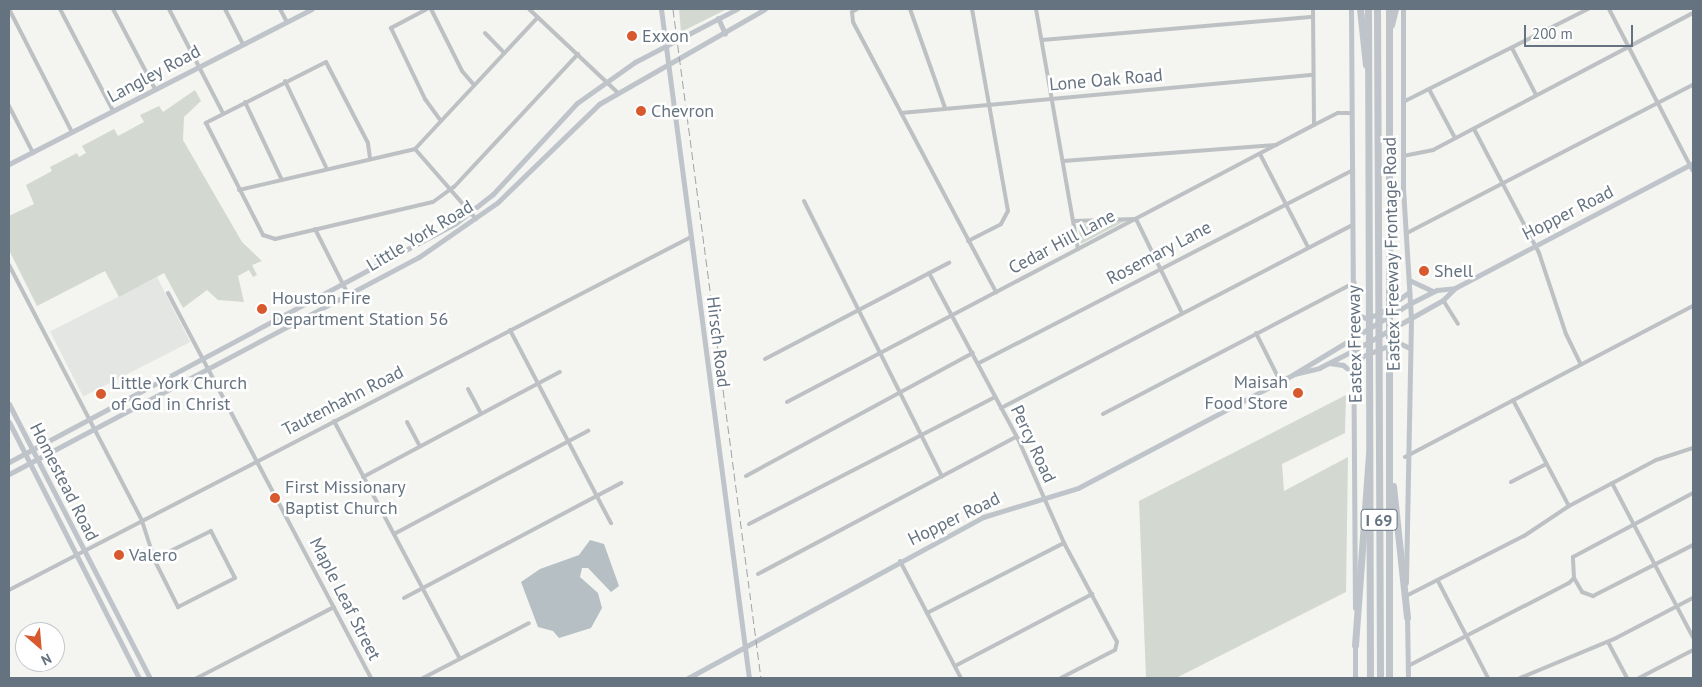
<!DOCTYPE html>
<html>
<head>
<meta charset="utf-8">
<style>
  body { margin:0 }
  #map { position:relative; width:1702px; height:687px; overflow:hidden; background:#f4f4f0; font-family:"PT Sans",sans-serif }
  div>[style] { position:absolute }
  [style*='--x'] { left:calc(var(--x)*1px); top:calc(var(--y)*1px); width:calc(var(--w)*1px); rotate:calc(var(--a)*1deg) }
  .built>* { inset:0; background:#e4e6e4; transform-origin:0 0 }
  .green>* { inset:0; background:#d3d9d0 }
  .water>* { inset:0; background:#b6c0c4 }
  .street>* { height:4px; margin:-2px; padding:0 2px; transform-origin:2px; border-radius:2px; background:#bdc1c4 }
  .secondary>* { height:5px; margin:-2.5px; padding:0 2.5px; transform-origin:2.5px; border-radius:2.5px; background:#bec4c9 }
  .highway>* { height:7px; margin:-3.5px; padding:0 3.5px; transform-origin:3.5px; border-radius:3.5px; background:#bec4c9 }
  .rail>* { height:1px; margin-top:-0.5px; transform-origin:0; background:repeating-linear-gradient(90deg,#9fa4a9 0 8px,transparent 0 12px) }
  .dots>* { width:14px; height:14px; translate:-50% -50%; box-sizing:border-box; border:2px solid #fff; border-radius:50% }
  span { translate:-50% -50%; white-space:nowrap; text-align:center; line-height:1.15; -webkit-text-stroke:5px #fff; paint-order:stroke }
  .shield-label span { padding:1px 4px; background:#fff; border:1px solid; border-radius:4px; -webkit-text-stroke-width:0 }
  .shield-label { font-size:16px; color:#657380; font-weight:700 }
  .poi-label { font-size:18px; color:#657380 }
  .left { translate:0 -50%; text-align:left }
  .right { translate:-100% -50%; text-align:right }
  .street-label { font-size:18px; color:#657380 }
  .frame { position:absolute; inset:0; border:10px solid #657380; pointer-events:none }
  .north { position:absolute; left:15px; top:622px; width:50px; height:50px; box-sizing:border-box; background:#fff; border:1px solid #c1c7cc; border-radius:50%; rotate:153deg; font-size:14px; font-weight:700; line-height:20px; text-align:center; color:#657380 }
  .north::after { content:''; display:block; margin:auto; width:18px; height:22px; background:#d7592d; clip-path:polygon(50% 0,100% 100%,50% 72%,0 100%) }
  .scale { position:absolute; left:1524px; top:25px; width:109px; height:22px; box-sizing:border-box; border:2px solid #657380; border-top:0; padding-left:6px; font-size:15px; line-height:18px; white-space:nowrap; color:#657380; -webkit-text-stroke:4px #fff; paint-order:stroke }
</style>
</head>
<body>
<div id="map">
  <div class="built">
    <i style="left:157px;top:277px;width:73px;height:120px;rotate:63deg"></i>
  </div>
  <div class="green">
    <i style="clip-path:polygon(679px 9px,727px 9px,681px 32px)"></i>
    <i style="clip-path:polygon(195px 90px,201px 101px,184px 117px,183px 140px,242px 242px,262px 261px,252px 265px,257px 275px,253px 277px,249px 270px,238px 276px,244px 302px,218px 300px,207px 290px,183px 308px,164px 273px,119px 297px,105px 271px,37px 306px,9px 250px,9px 216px,34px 204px,26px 185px,52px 171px,50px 167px,77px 153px,79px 157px,86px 153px,82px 146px,114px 129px,118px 136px,144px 122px,140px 115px,159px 106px,163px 112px)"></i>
    <i style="clip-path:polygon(1129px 219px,1081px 244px,1078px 224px)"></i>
    <i style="clip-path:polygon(1346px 395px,1345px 433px,1282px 464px,1284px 491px,1348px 457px,1346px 592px,1176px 678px,1146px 678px,1139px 501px)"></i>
  </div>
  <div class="water">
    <i style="clip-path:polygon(590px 540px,604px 544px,619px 586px,611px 592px,588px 568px,582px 568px,580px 577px,598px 593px,602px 608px,591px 628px,559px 638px,553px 631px,538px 627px,521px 582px,540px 569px,579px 555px)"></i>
  </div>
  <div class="street">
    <i style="--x:9;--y:9;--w:138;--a:62.9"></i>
    <i style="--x:60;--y:9;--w:115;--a:62.5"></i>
    <i style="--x:113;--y:9;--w:90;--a:62.3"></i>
    <i style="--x:169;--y:9;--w:117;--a:62.6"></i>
    <i style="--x:225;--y:9;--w:39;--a:63"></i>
    <i style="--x:280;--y:9;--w:15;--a:62"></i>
    <i style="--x:427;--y:9;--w:41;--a:152.2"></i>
    <i style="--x:391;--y:28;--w:79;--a:64.4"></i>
    <i style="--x:425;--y:99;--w:27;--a:54"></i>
    <i style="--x:431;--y:9;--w:69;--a:63.4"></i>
    <i style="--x:462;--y:71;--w:18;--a:49"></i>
    <i style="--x:529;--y:9;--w:121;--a:43.3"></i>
    <i style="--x:857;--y:9;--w:6;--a:149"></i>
    <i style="--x:852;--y:12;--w:10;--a:84"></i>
    <i style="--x:853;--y:22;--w:306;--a:62.1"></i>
    <i style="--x:910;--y:9;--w:105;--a:70.5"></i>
    <i style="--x:1036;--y:9;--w:244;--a:80.1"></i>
    <i style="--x:1313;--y:9;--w:116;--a:89.5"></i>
    <i style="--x:1609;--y:9;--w:182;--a:62.6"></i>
    <i style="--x:485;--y:33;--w:28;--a:46"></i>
    <i style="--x:1042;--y:40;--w:272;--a:-4.9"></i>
    <i style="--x:1512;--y:48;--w:53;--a:62.9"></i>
    <i style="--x:285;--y:81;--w:95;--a:64.5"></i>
    <i style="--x:1430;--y:91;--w:53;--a:62"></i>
    <i style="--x:245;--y:102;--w:84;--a:64.7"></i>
    <i style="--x:1403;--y:102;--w:207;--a:-26.7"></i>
    <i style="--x:9;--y:106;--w:53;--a:62.9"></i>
    <i style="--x:901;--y:113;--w:414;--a:-5.3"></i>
    <i style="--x:1474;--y:129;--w:140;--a:62.3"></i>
    <i style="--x:1539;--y:253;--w:85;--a:71.6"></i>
    <i style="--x:1566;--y:334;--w:34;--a:64"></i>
    <i style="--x:415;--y:149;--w:93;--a:48.9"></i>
    <i style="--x:1260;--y:154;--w:105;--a:62.7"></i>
    <i style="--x:1403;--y:156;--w:31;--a:-11"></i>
    <i style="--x:1433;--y:150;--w:294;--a:-27.8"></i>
    <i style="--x:370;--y:158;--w:15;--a:-98"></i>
    <i style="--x:368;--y:143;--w:91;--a:-117.4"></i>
    <i style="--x:326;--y:62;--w:135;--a:153.1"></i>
    <i style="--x:206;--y:123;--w:126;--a:63"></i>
    <i style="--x:263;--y:235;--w:13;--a:18"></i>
    <i style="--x:275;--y:239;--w:162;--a:-13.2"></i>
    <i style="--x:433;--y:202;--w:26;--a:-36"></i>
    <i style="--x:454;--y:187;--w:182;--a:-47"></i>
    <i style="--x:1063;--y:161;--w:214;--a:-4.3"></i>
    <i style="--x:239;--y:190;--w:181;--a:-13.1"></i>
    <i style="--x:415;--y:149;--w:180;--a:-47"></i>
    <i style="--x:804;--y:201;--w:308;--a:63.4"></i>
    <i style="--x:1136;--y:219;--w:105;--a:63.9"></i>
    <i style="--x:1074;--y:221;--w:62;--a:-1.8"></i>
    <i style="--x:315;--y:229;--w:73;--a:63.1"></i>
    <i style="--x:1407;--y:233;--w:322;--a:-27.4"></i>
    <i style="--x:968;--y:241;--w:37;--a:-27"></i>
    <i style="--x:1001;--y:224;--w:15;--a:-62"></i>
    <i style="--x:1008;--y:211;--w:205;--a:-100.1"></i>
    <i style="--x:9;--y:265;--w:288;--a:62.5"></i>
    <i style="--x:142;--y:521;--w:40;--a:72"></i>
    <i style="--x:154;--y:559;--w:54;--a:63.4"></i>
    <i style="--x:178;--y:607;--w:64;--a:-27"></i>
    <i style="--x:235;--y:578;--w:53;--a:-117.1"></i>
    <i style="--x:211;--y:531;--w:64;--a:153.8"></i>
    <i style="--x:929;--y:273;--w:188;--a:61.8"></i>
    <i style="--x:1018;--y:439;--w:114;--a:66.1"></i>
    <i style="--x:1064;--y:543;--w:112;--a:61.8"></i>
    <i style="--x:1117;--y:642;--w:8;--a:104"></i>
    <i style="--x:1115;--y:650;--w:61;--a:152.6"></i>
    <i style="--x:168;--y:293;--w:435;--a:62.2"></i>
    <i style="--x:1443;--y:300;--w:28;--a:58"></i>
    <i style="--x:510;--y:330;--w:218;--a:62.4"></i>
    <i style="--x:1256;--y:333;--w:54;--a:63.4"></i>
    <i style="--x:765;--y:359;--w:208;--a:-27.6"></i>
    <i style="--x:979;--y:363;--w:421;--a:-27.3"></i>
    <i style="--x:468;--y:389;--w:27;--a:62"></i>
    <i style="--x:1513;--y:400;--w:120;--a:62.2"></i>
    <i style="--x:787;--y:402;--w:595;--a:-27.73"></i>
    <i style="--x:1314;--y:125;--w:27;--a:-27"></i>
    <i style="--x:1338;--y:113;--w:13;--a:0"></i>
    <i style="--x:1001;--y:408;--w:396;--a:-27.5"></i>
    <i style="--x:1103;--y:414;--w:284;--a:-27.6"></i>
    <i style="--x:334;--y:421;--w:269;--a:62.1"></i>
    <i style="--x:407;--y:422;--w:27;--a:62"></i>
    <i style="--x:1405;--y:457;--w:325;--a:-27.7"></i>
    <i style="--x:746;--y:476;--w:258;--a:-28.5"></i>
    <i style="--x:363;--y:477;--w:223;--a:-28.1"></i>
    <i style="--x:1511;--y:482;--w:39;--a:-27"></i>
    <i style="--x:1612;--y:483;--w:174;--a:62.3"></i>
    <i style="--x:749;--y:524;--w:277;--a:-27.3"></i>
    <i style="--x:394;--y:534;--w:220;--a:-28"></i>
    <i style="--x:900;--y:561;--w:132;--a:62.5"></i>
    <i style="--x:758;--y:574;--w:292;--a:-28"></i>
    <i style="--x:1574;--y:578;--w:16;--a:60"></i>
    <i style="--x:1582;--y:592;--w:12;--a:20"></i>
    <i style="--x:1593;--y:596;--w:112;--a:-27"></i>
    <i style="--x:1438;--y:581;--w:109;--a:62.7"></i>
    <i style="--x:9;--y:590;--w:768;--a:-27.37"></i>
    <i style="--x:1406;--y:596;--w:132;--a:-27"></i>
    <i style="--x:1524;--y:536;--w:54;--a:-33.7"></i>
    <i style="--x:1569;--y:506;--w:98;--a:-27.9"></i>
    <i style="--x:1656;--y:460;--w:39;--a:-18"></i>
    <i style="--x:404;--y:598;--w:246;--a:-27.9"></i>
    <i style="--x:927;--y:613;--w:154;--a:-27.1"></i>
    <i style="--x:1608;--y:642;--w:41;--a:62.2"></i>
    <i style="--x:955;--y:666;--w:155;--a:-27.7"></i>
    <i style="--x:1408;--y:666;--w:181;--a:-27.3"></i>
    <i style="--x:1569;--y:583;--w:7;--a:-45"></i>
    <i style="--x:1574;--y:578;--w:21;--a:-93"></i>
    <i style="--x:1573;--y:557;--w:136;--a:-28.1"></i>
    <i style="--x:197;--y:678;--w:154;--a:-27.4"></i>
    <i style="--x:423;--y:678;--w:119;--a:-27.4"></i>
    <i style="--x:1520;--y:678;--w:104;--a:-22.6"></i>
    <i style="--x:1616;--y:638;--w:87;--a:-27.5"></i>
    <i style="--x:1639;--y:678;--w:61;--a:-27.4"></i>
  </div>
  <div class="secondary">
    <i style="--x:661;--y:9;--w:675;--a:82.51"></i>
    <i style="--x:1351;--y:9;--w:599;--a:89.62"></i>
    <i style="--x:1403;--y:9;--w:179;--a:90"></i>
    <i style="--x:1403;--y:188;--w:131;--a:86.5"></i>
    <i style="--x:1411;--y:319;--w:264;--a:91.1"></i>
    <i style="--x:718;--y:18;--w:17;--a:66"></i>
    <i style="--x:9;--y:164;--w:340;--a:-27.1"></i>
    <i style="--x:1409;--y:280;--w:26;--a:25"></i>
    <i style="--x:1355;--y:314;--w:12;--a:20"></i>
    <i style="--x:1366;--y:318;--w:14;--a:-17"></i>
    <i style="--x:1379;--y:314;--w:36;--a:-36"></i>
    <i style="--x:1329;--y:363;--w:14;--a:8"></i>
    <i style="--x:1343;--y:365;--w:16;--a:40"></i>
    <i style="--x:1356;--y:365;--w:11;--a:-52"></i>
    <i style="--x:1363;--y:356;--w:37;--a:-22"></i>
    <i style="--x:1397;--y:342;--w:14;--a:25"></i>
    <i style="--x:1294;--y:374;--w:26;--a:-13"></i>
    <i style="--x:1319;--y:368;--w:34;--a:-27"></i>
    <i style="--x:1349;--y:353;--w:108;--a:-29.4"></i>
    <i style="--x:1443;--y:300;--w:17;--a:-45"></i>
    <i style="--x:1455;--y:288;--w:269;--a:-27.7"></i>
    <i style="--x:9;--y:404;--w:308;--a:62.8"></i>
    <i style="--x:9;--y:422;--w:287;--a:63.1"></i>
    <i style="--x:9;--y:462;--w:507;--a:-28.13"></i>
    <i style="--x:456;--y:223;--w:47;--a:-38.1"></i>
    <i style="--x:493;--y:194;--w:124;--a:-47.3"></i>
    <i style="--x:577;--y:103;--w:71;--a:-35.3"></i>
    <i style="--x:635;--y:62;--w:115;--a:-27.5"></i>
    <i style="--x:9;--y:474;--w:464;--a:-27.9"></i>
    <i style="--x:419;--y:257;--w:96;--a:-34.8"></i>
    <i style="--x:498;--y:202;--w:141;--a:-44.1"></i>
    <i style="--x:599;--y:104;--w:191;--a:-29.8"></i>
    <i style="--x:1407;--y:614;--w:64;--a:89.1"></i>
    <i style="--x:1355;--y:642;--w:36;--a:90"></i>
    <i style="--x:688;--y:678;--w:336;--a:-28.6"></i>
    <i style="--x:983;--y:517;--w:99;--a:-17"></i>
    <i style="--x:1078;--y:488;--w:244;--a:-27.8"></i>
    <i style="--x:1294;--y:374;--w:135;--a:-31.3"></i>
    <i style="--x:1409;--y:304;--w:31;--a:-27"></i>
    <i style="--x:1437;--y:290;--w:18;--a:-6"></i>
  </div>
  <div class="highway">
    <i style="--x:1360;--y:9;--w:56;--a:83.9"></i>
    <i style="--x:1368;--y:9;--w:669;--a:89.83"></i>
    <i style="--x:1377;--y:9;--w:669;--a:89.74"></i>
    <i style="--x:1391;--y:25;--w:16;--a:-76"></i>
    <i style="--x:1393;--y:486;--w:132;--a:83.9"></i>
    <i style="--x:1355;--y:645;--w:193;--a:-85.8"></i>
    <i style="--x:1389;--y:678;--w:669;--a:-90"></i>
  </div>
  <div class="rail">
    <i style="--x:673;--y:9;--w:675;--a:82.51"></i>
  </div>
  <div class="dots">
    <i style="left:632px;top:36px;background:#d7592d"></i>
    <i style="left:641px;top:111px;background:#d7592d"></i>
    <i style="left:1424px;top:271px;background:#d7592d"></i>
    <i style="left:262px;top:309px;background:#d7592d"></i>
    <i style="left:1298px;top:393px;background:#d7592d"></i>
    <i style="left:101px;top:394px;background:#d7592d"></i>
    <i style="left:275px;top:498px;background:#d7592d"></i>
    <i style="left:119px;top:555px;background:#d7592d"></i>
  </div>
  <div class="shield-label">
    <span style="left:1379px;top:520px">I 69</span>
  </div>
  <div class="poi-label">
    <span class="left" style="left:642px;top:36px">Exxon</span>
    <span class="left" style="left:651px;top:111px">Chevron</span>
    <span class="left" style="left:1434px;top:271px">Shell</span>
    <span class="left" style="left:272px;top:309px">Houston Fire<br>Department Station 56</span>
    <span class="right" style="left:1288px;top:393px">Maisah<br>Food Store</span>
    <span class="left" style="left:111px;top:394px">Little York Church<br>of God in Christ</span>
    <span class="left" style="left:285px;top:498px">First Missionary<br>Baptist Church</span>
    <span class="left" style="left:129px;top:555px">Valero</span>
  </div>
  <div class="street-label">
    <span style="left:154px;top:74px;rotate:-28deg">Langley Road</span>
    <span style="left:1106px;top:80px;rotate:-5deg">Lone Oak Road</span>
    <span style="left:1568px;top:213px;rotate:-27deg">Hopper Road</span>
    <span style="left:420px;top:236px;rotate:-31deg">Little York Road</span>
    <span style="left:1062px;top:242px;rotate:-28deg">Cedar Hill Lane</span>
    <span style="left:1159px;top:253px;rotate:-28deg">Rosemary Lane</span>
    <span style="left:1392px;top:254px;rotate:-91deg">Eastex Freeway Frontage Road</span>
    <span style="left:718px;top:342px;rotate:83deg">Hirsch Road</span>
    <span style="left:1355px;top:344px;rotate:-91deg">Eastex Freeway</span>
    <span style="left:343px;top:401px;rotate:-27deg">Tautenhahn Road</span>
    <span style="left:1033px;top:444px;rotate:65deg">Percy Road</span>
    <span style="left:64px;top:482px;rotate:63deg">Homestead Road</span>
    <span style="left:954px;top:519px;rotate:-26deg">Hopper Road</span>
    <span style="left:345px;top:599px;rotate:63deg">Maple Leaf Street</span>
  </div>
  <div class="frame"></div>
  <div class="north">N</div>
  <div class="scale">200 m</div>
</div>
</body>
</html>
